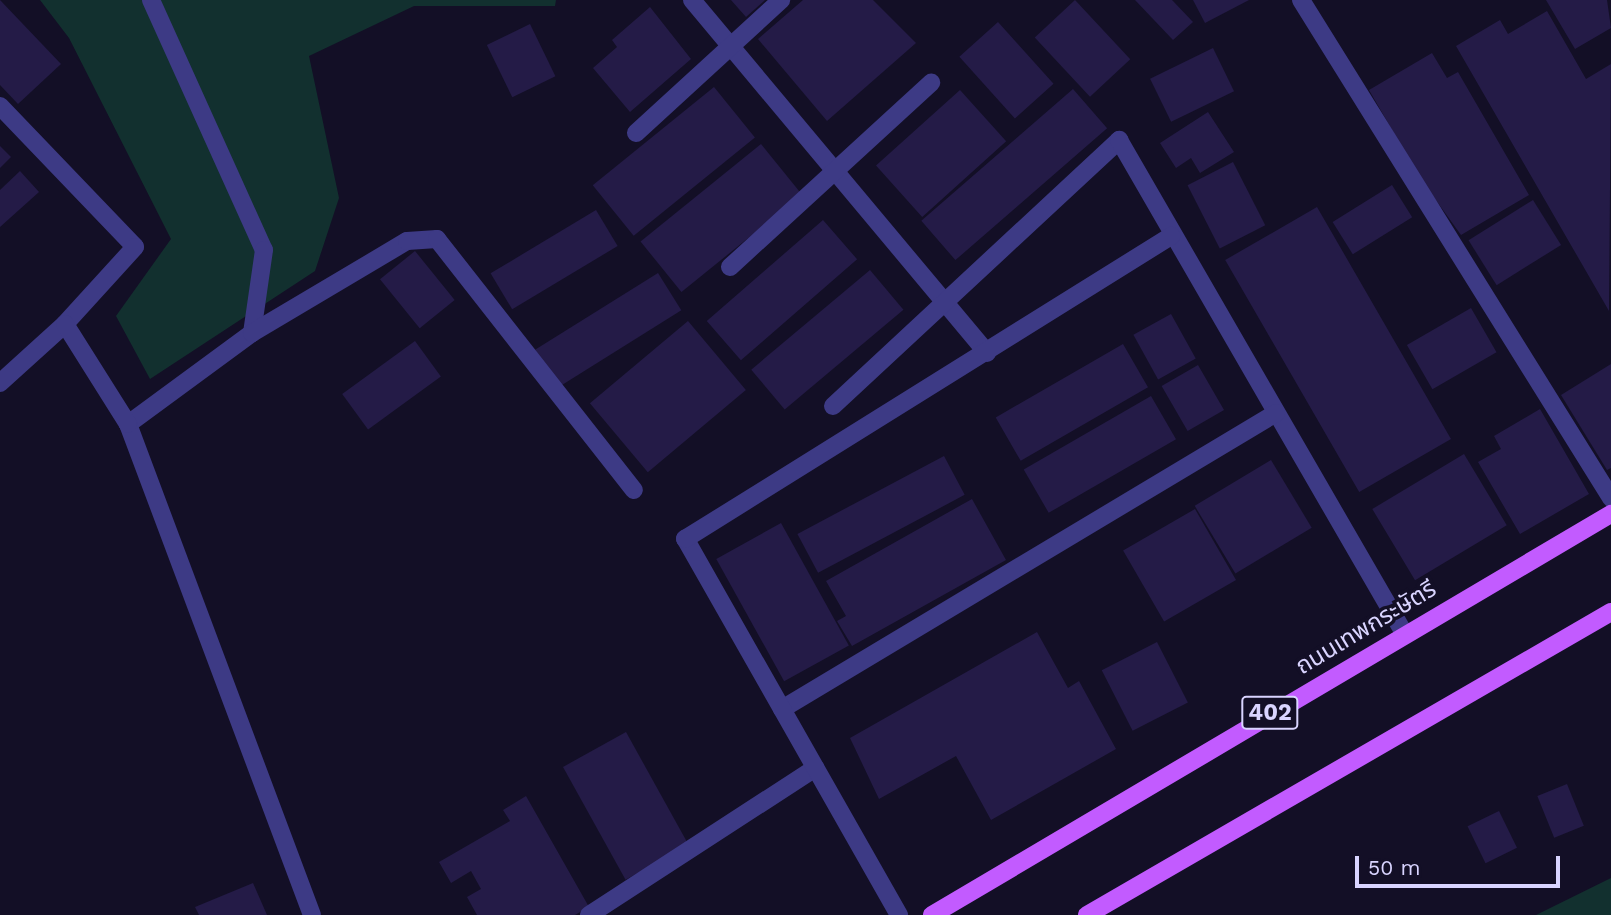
<!DOCTYPE html>
<html>
<head>
<meta charset="utf-8">
<style>
  body { margin:0 }
  #map { position:relative; width:1611px; height:915px; overflow:hidden; background:#130f26; font-family:"Work Sans","Noto Sans Thai",sans-serif }
  div>[style] { position:absolute }
  [style*='--x'] { left:calc(var(--x)*1px); top:calc(var(--y)*1px); width:calc(var(--w)*1px); rotate:calc(var(--a)*1deg) }
  .green>* { inset:0; background:#12302f }
  .building>* { inset:0; background:#241b47; transform-origin:0 0 }
  .minor>* { height:18px; margin:-9px; padding:0 9px; transform-origin:9px; border-radius:9px; background:#3d3a85 }
  .major>* { height:18px; margin:-9px; padding:0 9px; transform-origin:9px; border-radius:9px; background:#c25bff }
  span { translate:-50% -50%; white-space:nowrap; text-align:center; line-height:1.15; -webkit-text-stroke:7px #130f26; paint-order:stroke }
  .shield-label span { padding:2px 5px; background:#130f26; border:2px solid; border-radius:5px; -webkit-text-stroke-width:0 }
  .shield-label { font-size:23px; color:#d9d4ff; font-weight:700 }
  .street-label { font-size:24px; color:#d9d4ff }
  .scale { position:absolute; left:1355px; top:856px; width:205px; height:32px; box-sizing:border-box; border:4px solid #d9d4ff; border-top:0; padding-left:9px; font-size:21px; line-height:24px; white-space:nowrap; color:#d9d4ff; -webkit-text-stroke:5px #130f26; paint-order:stroke }
</style>
</head>
<body>
<div id="map">
  <div class="green">
    <i style="clip-path:polygon(40px 0,556px 0,555px 6px,414px 6px,309px 56px,339px 198px,315px 271px,150px 379px,116px 316px,171px 239px,69px 38px)"></i>
    <i style="clip-path:polygon(1611px 878px,1611px 915px,1536px 915px)"></i>
  </div>
  <div class="building">
    <i style="clip-path:polygon(0 0,61px 64px,18px 104px,0 85px)"></i>
    <i style="clip-path:polygon(731px 0,765px 0,746px 17px)"></i>
    <i style="clip-path:polygon(803px 0,873px 0,916px 43px,827px 121px,758px 39px)"></i>
    <i style="left:1075px;top:0;width:81px;height:55px;rotate:47deg"></i>
    <i style="clip-path:polygon(1135px 0,1172px 0,1193px 22px,1173px 40px)"></i>
    <i style="clip-path:polygon(1193px 0,1249px 0,1205px 23px)"></i>
    <i style="clip-path:polygon(1546px 0,1607px 0,1611px 28px,1575px 49px)"></i>
    <i style="clip-path:polygon(650px 7px,691px 59px,630px 112px,593px 68px,617px 47px,612px 40px)"></i>
    <i style="clip-path:polygon(1547px 11px,1586px 79px,1611px 64px,1609px 311px,1456px 46px,1500px 20px,1508px 34px)"></i>
    <i style="left:998px;top:22px;width:83px;height:52px;rotate:48deg"></i>
    <i style="left:530px;top:24px;width:58px;height:48px;rotate:64deg"></i>
    <i style="left:1213px;top:48px;width:48px;height:70px;rotate:64deg"></i>
    <i style="clip-path:polygon(1432px 53px,1447px 78px,1458px 72px,1529px 195px,1461px 235px,1420px 178px,1369px 90px)"></i>
    <i style="left:714px;top:87px;width:65px;height:156px;rotate:51deg"></i>
    <i style="left:1073px;top:89px;width:52px;height:201px;rotate:49deg"></i>
    <i style="left:960px;top:90px;width:69px;height:113px;rotate:48deg"></i>
    <i style="clip-path:polygon(1208px 112px,1234px 152px,1200px 173px,1191px 158px,1176px 168px,1160px 143px)"></i>
    <i style="left:761px;top:144px;width:65px;height:155px;rotate:51deg"></i>
    <i style="clip-path:polygon(0 146px,11px 157px,0 168px)"></i>
    <i style="left:1233px;top:162px;width:71px;height:51px;rotate:63deg"></i>
    <i style="clip-path:polygon(20px 171px,39px 192px,0 227px,0 190px)"></i>
    <i style="left:1392px;top:185px;width:38px;height:70px;rotate:58deg"></i>
    <i style="left:1533px;top:200px;width:53px;height:76px;rotate:58deg"></i>
    <i style="left:1317px;top:207px;width:268px;height:106px;rotate:60deg"></i>
    <i style="left:596px;top:210px;width:42px;height:123px;rotate:59deg"></i>
    <i style="left:823px;top:220px;width:52px;height:154px;rotate:49deg"></i>
    <i style="left:415px;top:251px;width:63px;height:45px;rotate:51deg"></i>
    <i style="left:870px;top:270px;width:52px;height:155px;rotate:50deg"></i>
    <i style="left:658px;top:273px;width:44px;height:145px;rotate:58deg"></i>
    <i style="left:1471px;top:308px;width:51px;height:74px;rotate:60deg"></i>
    <i style="left:1171px;top:314px;width:51px;height:43px;rotate:61deg"></i>
    <i style="left:688px;top:321px;width:90px;height:128px;rotate:50deg"></i>
    <i style="left:415px;top:341px;width:44px;height:90px;rotate:54deg"></i>
    <i style="left:1123px;top:344px;width:50px;height:147px;rotate:60deg"></i>
    <i style="clip-path:polygon(1611px 364px,1611px 468px,1607px 470px,1561px 395px)"></i>
    <i style="left:1198px;top:365px;width:52px;height:42px;rotate:60deg"></i>
    <i style="left:1151px;top:396px;width:50px;height:147px;rotate:60deg"></i>
    <i style="clip-path:polygon(1540px 409px,1589px 494px,1520px 534px,1478px 462px,1501px 449px,1494px 436px)"></i>
    <i style="left:1464px;top:454px;width:83px;height:107px;rotate:59deg"></i>
    <i style="left:944px;top:456px;width:44px;height:166px;rotate:62deg"></i>
    <i style="left:1271px;top:460px;width:79px;height:89px;rotate:59deg"></i>
    <i style="clip-path:polygon(972px 499px,1006px 560px,852px 646px,837px 621px,846px 616px,826px 581px)"></i>
    <i style="left:1195px;top:509px;width:82px;height:83px;rotate:60deg"></i>
    <i style="left:781px;top:523px;width:140px;height:74px;rotate:61deg"></i>
    <i style="clip-path:polygon(1037px 632px,1068px 688px,1079px 681px,1116px 749px,991px 820px,956px 756px,879px 799px,850px 738px)"></i>
    <i style="left:1157px;top:642px;width:68px;height:62px;rotate:63deg"></i>
    <i style="left:626px;top:732px;width:129px;height:72px;rotate:61deg"></i>
    <i style="left:1567px;top:784px;width:45px;height:32px;rotate:68deg"></i>
    <i style="clip-path:polygon(526px 796px,589px 907px,575px 915px,477px 915px,467px 897px,481px 889px,471px 871px,451px 883px,439px 862px,510px 821px,503px 810px)"></i>
    <i style="left:1499px;top:811px;width:41px;height:35px;rotate:64deg"></i>
    <i style="clip-path:polygon(253px 883px,267px 915px,199px 915px,195px 907px)"></i>
  </div>
  <div class="minor">
    <i style="--x:151;--y:0;--w:274;--a:65.7"></i>
    <i style="--x:264;--y:250;--w:84;--a:98.2"></i>
    <i style="--x:252;--y:333;--w:154;--a:143.7"></i>
    <i style="--x:128;--y:424;--w:524;--a:69.46"></i>
    <i style="--x:692;--y:0;--w:460;--a:50.1"></i>
    <i style="--x:1301;--y:0;--w:587;--a:58.1"></i>
    <i style="--x:0;--y:106;--w:195;--a:46.2"></i>
    <i style="--x:135;--y:247;--w:104;--a:132.3"></i>
    <i style="--x:65;--y:324;--w:88;--a:137.8"></i>
    <i style="--x:636;--y:133;--w:197;--a:-42.5"></i>
    <i style="--x:730;--y:267;--w:273;--a:-42.5"></i>
    <i style="--x:65;--y:324;--w:118;--a:57.8"></i>
    <i style="--x:252;--y:333;--w:180;--a:-30.7"></i>
    <i style="--x:407;--y:241;--w:30;--a:-4"></i>
    <i style="--x:437;--y:239;--w:319;--a:51.9"></i>
    <i style="--x:833;--y:406;--w:391;--a:-42.9"></i>
    <i style="--x:1119;--y:140;--w:569;--a:59.97"></i>
    <i style="--x:782;--y:709;--w:576;--a:-30.93"></i>
    <i style="--x:589;--y:915;--w:270;--a:-33"></i>
    <i style="--x:899;--y:915;--w:433;--a:-119.6"></i>
    <i style="--x:685;--y:539;--w:573;--a:-31.94"></i>
  </div>
  <div class="major">
    <i style="--x:932;--y:915;--w:789;--a:-30.57"></i>
    <i style="--x:1087;--y:915;--w:605;--a:-30.04"></i>
  </div>
  <div class="shield-label">
    <span style="left:1270px;top:713px">402</span>
  </div>
  <div class="street-label">
    <span style="left:1366px;top:628px;rotate:-31deg">ถนนเทพกระษัตรี</span>
  </div>
  <div class="scale">50 m</div>
</div>
</body>
</html>
